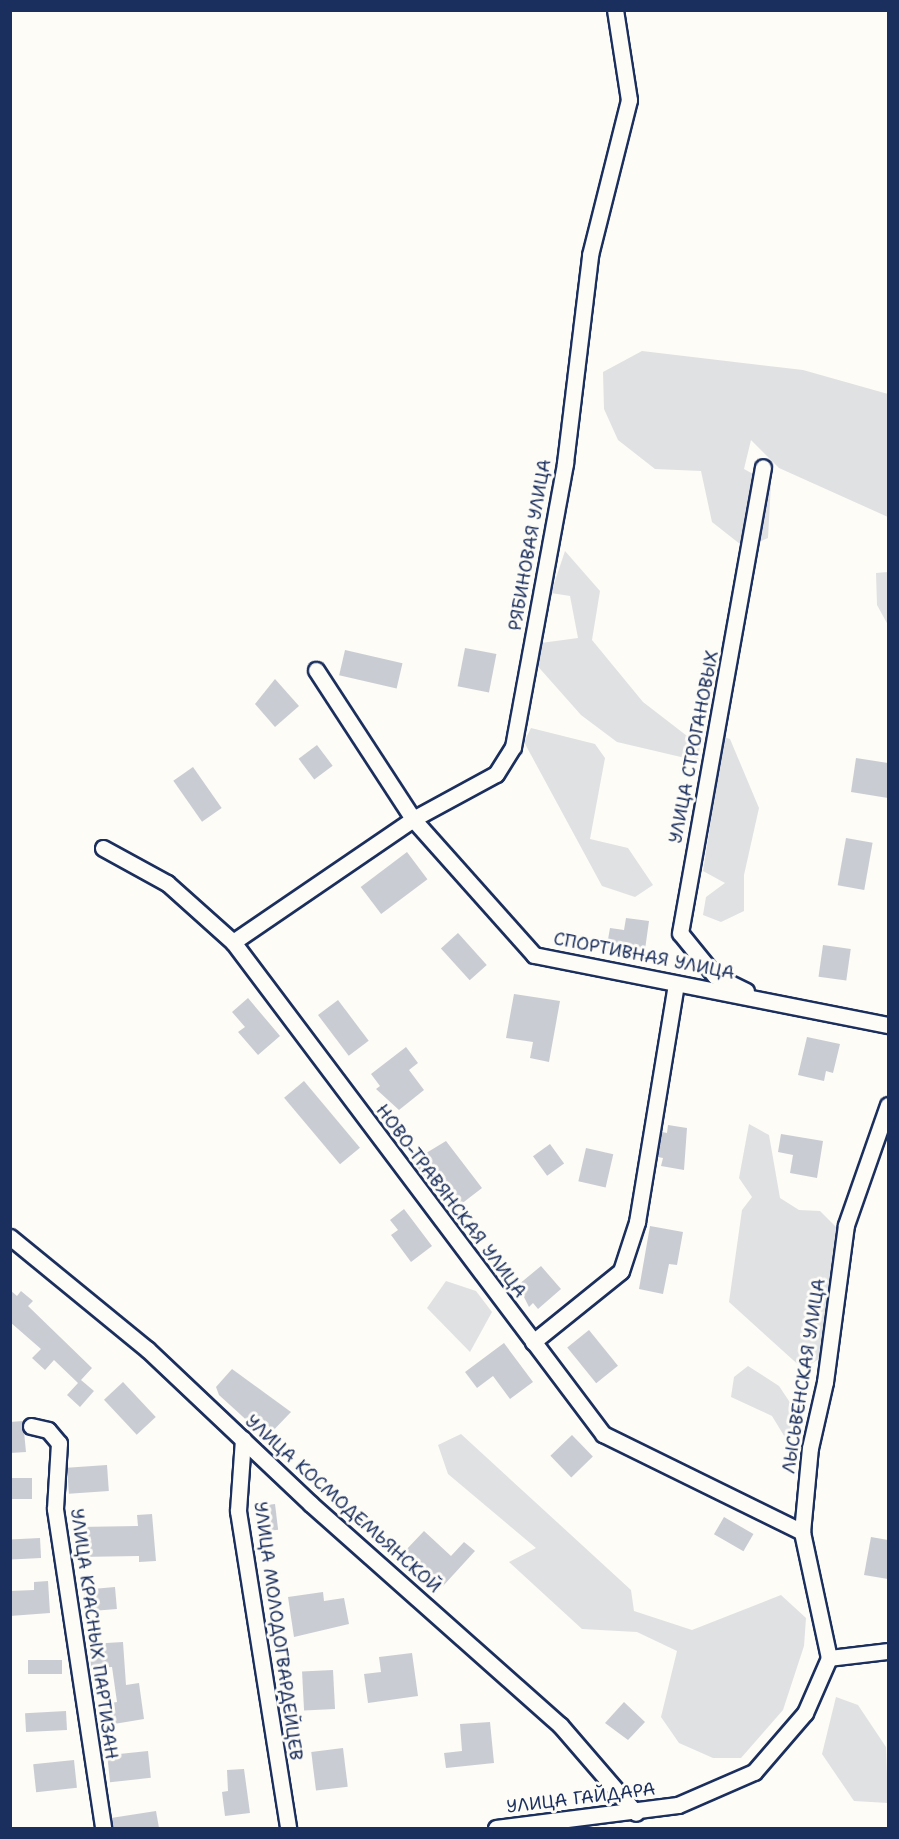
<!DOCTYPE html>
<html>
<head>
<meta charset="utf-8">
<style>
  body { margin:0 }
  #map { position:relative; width:899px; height:1839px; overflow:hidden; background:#fdfcf7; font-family:"Shantell Sans",sans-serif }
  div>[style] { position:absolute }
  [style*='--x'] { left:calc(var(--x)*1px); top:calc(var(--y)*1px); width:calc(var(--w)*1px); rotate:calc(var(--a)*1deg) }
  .green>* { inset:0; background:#e0e1e3 }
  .building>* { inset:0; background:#c9ccd3; transform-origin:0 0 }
  .roads { filter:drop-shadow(2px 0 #1b2f5e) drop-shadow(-2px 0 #1b2f5e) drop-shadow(0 2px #1b2f5e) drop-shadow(0 -2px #1b2f5e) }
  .minor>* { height:15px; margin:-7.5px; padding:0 7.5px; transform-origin:7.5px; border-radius:7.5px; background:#fdfcf7 }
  span { translate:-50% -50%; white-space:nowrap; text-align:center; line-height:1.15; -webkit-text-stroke:6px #fdfcf7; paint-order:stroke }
  .street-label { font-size:18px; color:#1b2f5e }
  .frame { position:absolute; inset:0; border:12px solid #1b2f5e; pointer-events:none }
</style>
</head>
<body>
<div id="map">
  <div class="green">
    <i style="clip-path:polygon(642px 351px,803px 370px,888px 394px,888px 517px,779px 468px,751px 440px,744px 469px,771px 484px,768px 538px,745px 548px,712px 522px,701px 471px,655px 469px,618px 440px,604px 409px,603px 372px)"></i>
    <i style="clip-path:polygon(565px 551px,600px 591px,592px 640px,643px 702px,700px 746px,698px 761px,617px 742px,581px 715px,534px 662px,541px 643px,578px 638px,570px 596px,551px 593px)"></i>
    <i style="clip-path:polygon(888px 572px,888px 625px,877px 605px,876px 573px)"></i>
    <i style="clip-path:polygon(531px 728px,595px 744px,605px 758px,590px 839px,628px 848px,653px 885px,635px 897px,602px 886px,524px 742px)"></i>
    <i style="clip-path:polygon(724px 737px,730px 739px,759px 808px,744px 875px,744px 911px,721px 922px,703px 915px,706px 897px,725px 883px,703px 871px)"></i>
    <i style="clip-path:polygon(749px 1124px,769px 1135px,780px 1198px,799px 1210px,820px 1211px,840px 1231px,819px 1359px,803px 1369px,729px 1302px,742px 1210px,752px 1197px,739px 1178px)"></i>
    <i style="clip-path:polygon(446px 1281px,476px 1291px,492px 1312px,470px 1352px,427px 1308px)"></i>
    <i style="clip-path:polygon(748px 1366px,779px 1386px,797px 1413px,801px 1435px,786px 1439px,772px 1416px,731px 1397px,734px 1377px)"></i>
    <i style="clip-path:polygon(461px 1434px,631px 1590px,634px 1611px,692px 1630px,781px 1595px,806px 1618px,804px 1646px,783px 1710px,741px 1758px,713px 1758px,679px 1743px,661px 1717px,677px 1651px,637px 1632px,582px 1629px,509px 1562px,536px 1548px,448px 1474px,438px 1445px)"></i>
    <i style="clip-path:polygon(836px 1697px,858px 1705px,886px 1747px,888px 1803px,854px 1801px,822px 1754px)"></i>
  </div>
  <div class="building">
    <i style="left:465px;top:648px;width:32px;height:39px;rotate:11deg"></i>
    <i style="left:345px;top:650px;width:59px;height:26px;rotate:13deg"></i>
    <i style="clip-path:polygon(275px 679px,299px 706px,275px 727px,255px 704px)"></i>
    <i style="left:317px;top:745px;width:26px;height:23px;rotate:53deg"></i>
    <i style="clip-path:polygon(856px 758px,888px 763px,888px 798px,851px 792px)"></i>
    <i style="left:193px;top:767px;width:50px;height:24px;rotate:55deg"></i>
    <i style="left:846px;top:838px;width:27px;height:48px;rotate:10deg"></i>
    <i style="left:407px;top:852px;width:34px;height:58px;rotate:53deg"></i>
    <i style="clip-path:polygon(626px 918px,649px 921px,644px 957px,606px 951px,610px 928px,624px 930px)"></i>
    <i style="left:458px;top:933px;width:43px;height:23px;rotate:48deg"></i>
    <i style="left:823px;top:945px;width:28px;height:32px;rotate:8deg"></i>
    <i style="clip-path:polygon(514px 994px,560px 1001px,549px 1062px,530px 1058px,533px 1042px,506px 1038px)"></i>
    <i style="clip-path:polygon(248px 998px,280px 1036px,258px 1055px,238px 1032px,245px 1027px,232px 1012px)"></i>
    <i style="left:338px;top:1000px;width:51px;height:25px;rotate:53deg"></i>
    <i style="clip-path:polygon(807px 1037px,840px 1044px,833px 1073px,826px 1071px,824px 1081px,798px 1075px)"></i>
    <i style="clip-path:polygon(406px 1047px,418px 1063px,409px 1070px,424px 1090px,399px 1110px,376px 1089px,380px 1086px,371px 1074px)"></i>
    <i style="left:304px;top:1081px;width:87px;height:26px;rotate:50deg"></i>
    <i style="clip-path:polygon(668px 1125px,687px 1128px,684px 1170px,661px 1166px,663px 1158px,658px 1157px,662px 1132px,667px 1133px)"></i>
    <i style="clip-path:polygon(781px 1134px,823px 1141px,817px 1178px,790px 1173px,793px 1155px,778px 1152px)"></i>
    <i style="clip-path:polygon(446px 1141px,482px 1188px,456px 1208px,429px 1173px,424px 1176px,413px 1161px)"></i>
    <i style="left:550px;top:1144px;width:24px;height:21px;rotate:54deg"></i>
    <i style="left:586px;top:1148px;width:28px;height:34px;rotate:13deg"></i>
    <i style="clip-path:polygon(404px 1209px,432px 1246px,411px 1262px,391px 1235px,398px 1230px,390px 1220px)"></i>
    <i style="clip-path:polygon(650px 1226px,683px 1232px,677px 1265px,669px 1264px,663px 1294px,639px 1289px)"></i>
    <i style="clip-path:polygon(541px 1266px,561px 1289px,538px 1309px,533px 1303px,529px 1307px,518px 1285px)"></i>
    <i style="clip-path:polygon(10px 1290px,17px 1296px,21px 1291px,33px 1301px,28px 1306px,92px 1368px,81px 1380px,94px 1391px,80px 1407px,67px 1395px,78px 1383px,54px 1360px,45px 1370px,32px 1358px,41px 1349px,10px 1322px)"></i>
    <i style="left:589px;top:1330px;width:46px;height:28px;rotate:51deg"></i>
    <i style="clip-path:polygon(504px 1343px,533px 1382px,510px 1399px,493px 1376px,477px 1388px,465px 1372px)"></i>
    <i style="clip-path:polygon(232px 1369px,291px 1412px,266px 1438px,219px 1395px,216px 1387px)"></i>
    <i style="left:123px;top:1382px;width:48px;height:26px;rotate:47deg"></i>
    <i style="clip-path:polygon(23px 1421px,26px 1452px,10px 1453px,10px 1422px)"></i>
    <i style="left:572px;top:1435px;width:30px;height:30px;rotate:46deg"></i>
    <i style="left:107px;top:1465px;width:26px;height:40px;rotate:86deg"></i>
    <i style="left:32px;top:1478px;width:21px;height:22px;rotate:90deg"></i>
    <i style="left:275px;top:1504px;width:26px;height:18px;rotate:83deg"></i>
    <i style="clip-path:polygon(152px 1514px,156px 1561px,139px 1562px,139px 1556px,79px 1557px,78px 1527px,138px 1526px,137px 1515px)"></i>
    <i style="left:724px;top:1517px;width:34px;height:20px;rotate:30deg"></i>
    <i style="clip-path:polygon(424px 1531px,451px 1556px,464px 1542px,475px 1551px,443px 1586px,405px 1551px)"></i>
    <i style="clip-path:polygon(871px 1537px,888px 1540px,888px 1579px,864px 1575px)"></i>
    <i style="left:40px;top:1538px;width:20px;height:30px;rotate:87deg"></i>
    <i style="clip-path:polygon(48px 1581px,50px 1613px,10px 1616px,10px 1591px,34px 1590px,34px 1582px)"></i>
    <i style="left:115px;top:1587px;width:22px;height:31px;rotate:85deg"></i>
    <i style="clip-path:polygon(323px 1592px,324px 1601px,344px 1598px,349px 1624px,294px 1637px,288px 1597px)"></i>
    <i style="clip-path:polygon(123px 1642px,126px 1685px,139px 1683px,144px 1719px,102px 1726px,99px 1705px,117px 1702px,112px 1667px,91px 1668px,90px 1644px)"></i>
    <i style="clip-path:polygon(412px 1653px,418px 1696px,368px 1703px,364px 1674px,381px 1672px,379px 1657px)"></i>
    <i style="left:28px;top:1660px;width:34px;height:14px"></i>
    <i style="left:333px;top:1670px;width:39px;height:31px;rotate:87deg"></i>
    <i style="clip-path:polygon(624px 1702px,645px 1722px,628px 1740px,605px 1723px)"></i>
    <i style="left:66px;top:1711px;width:19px;height:41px;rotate:87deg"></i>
    <i style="clip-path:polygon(490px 1722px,494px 1763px,446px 1768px,444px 1753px,462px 1751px,460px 1724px)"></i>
    <i style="left:343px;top:1748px;width:39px;height:32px;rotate:83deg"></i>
    <i style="left:148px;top:1751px;width:27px;height:41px;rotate:84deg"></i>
    <i style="left:74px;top:1760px;width:28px;height:41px;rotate:84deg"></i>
    <i style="clip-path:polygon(244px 1769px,250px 1813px,225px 1816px,222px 1792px,228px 1791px,227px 1770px)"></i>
    <i style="clip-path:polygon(156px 1811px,159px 1828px,112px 1828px,111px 1818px)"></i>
  </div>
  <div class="roads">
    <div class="minor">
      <i style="--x:316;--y:670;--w:178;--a:56.9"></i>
      <i style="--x:413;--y:819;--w:182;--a:48.3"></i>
      <i style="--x:534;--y:955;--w:361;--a:11.2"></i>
      <i style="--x:103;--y:848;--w:73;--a:28.7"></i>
      <i style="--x:167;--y:883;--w:89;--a:41.8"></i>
      <i style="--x:233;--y:942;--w:616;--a:53.06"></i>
      <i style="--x:603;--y:1434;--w:222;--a:26.2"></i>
      <i style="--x:233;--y:942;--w:218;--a:-34.3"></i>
      <i style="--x:413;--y:819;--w:94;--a:-28.5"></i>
      <i style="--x:496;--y:774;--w:32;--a:-58"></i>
      <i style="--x:513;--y:747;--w:289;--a:-79.6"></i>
      <i style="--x:565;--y:463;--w:209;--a:-83.1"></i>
      <i style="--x:590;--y:255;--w:160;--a:-75.9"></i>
      <i style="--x:629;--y:100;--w:91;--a:-98.8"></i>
      <i style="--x:746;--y:991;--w:34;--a:-154"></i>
      <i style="--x:715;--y:976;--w:55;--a:-129.1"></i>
      <i style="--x:680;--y:933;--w:473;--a:-79.9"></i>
      <i style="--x:10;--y:1237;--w:177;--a:39.3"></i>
      <i style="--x:147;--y:1349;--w:226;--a:43.4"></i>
      <i style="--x:311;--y:1504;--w:333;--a:41.6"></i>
      <i style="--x:560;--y:1725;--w:116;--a:49.2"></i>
      <i style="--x:533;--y:1342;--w:113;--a:-38.9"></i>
      <i style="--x:621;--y:1271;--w:52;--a:-71.9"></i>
      <i style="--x:637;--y:1222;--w:240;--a:-80.7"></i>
      <i style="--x:31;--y:1426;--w:17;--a:13"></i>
      <i style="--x:48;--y:1430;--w:17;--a:50"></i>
      <i style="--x:59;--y:1443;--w:66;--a:93.5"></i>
      <i style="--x:55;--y:1509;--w:323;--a:81.4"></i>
      <i style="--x:243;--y:1439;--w:72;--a:94"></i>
      <i style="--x:238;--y:1511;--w:321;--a:81"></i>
      <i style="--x:829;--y:1658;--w:129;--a:-102.1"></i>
      <i style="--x:802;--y:1532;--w:84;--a:-84.6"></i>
      <i style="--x:810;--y:1448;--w:68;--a:-77.2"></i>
      <i style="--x:825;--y:1382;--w:158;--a:-82.4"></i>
      <i style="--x:846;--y:1225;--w:127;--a:-70.7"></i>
      <i style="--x:496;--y:1828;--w:183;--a:-7.2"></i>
      <i style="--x:678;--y:1805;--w:83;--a:-23.5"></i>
      <i style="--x:754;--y:1772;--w:78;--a:-49.2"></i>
      <i style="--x:805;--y:1713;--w:60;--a:-66.4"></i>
      <i style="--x:829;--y:1658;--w:59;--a:-6.8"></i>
    </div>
  </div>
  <div class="street-label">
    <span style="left:530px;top:545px;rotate:-80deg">РЯБИНОВАЯ УЛИЦА</span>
    <span style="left:694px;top:747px;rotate:-79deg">УЛИЦА СТРОГАНОВЫХ</span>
    <span style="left:644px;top:956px;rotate:11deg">СПОРТИВНАЯ УЛИЦА</span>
    <span style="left:451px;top:1201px;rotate:53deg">НОВО-ТРАВЯНСКАЯ УЛИЦА</span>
    <span style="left:804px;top:1376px;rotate:-81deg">ЛЫСЬВЕНСКАЯ УЛИЦА</span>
    <span style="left:343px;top:1504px;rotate:42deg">УЛИЦА КОСМОДЕМЬЯНСКОЙ</span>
    <span style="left:278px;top:1631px;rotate:82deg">УЛИЦА МОЛОДОГВАРДЕЙЦЕВ</span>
    <span style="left:94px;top:1634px;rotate:82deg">УЛИЦА КРАСНЫХ ПАРТИЗАН</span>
    <span style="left:581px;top:1798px;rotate:-7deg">УЛИЦА ГАЙДАРА</span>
  </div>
  <div class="frame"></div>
</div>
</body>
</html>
